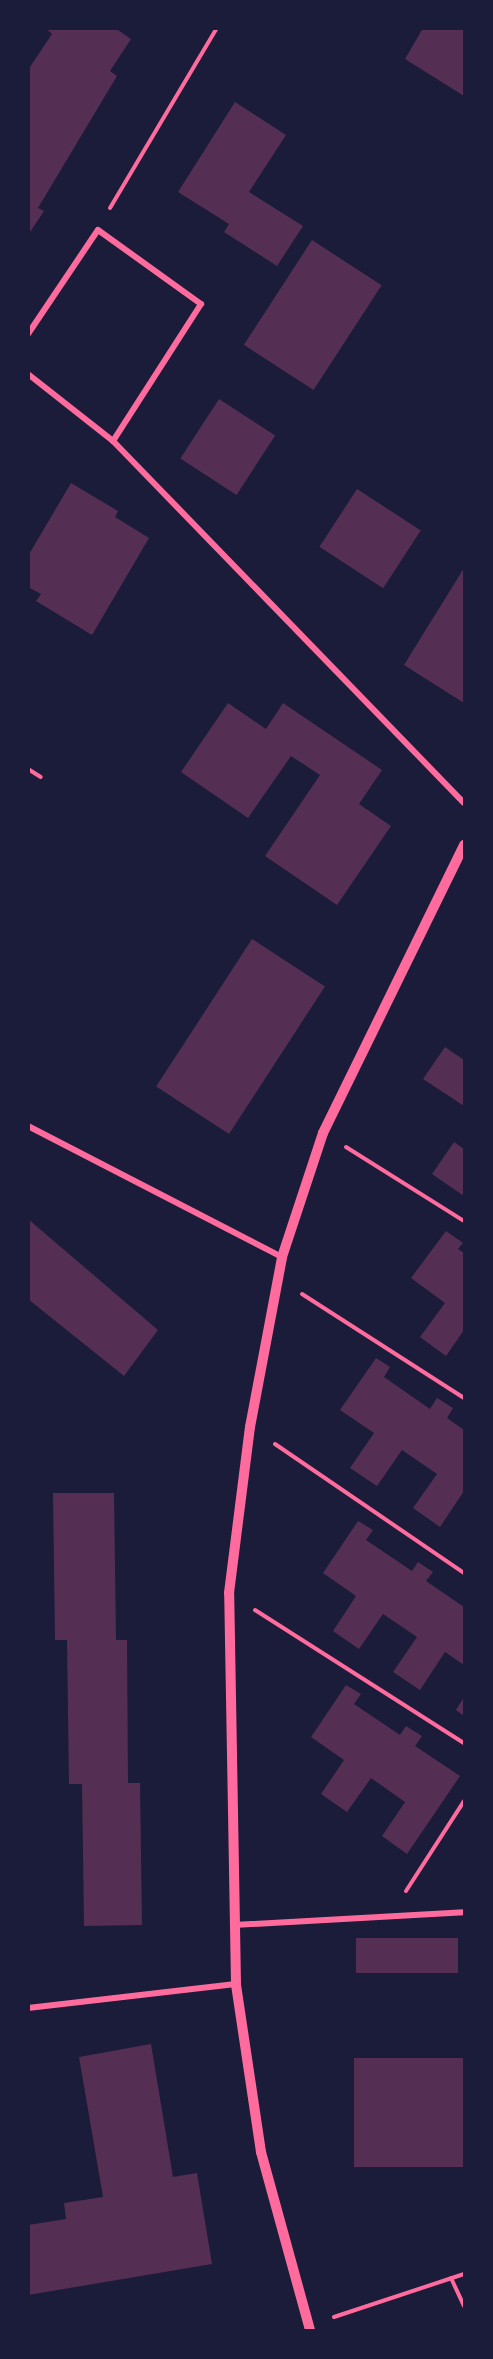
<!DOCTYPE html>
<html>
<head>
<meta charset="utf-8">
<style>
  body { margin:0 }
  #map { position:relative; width:493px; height:2359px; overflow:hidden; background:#1b1b3a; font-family:"Varela Round",sans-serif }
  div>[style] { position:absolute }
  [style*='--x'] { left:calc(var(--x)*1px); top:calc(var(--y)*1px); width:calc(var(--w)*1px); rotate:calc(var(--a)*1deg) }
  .building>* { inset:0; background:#542f53; transform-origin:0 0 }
  .path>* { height:4px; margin:-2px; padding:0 2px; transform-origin:2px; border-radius:2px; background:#ff6b9d }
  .minor>* { height:6px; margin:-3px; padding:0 3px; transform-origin:3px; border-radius:3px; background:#ff6b9d }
  .tertiary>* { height:10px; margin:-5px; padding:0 5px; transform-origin:5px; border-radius:5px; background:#ff6b9d }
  span { translate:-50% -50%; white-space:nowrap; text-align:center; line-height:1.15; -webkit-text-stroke:6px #1b1b3a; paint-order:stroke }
  .frame { position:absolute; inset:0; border:30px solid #1b1b3a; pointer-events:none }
</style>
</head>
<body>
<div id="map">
  <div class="building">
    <i style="clip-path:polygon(45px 28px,115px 28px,131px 39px,110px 71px,117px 76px,38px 208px,44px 211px,28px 235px,28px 70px,52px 34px)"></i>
    <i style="clip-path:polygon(423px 28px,464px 28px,464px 96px,405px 59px)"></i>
    <i style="clip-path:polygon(235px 102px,286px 135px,249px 192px,303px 226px,277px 266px,224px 232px,229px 224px,178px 192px)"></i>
    <i style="left:312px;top:240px;width:83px;height:125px;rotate:33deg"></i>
    <i style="left:219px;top:399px;width:67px;height:71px;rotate:33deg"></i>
    <i style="clip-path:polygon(71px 483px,118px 511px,115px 517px,149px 538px,92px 635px,36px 601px,41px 594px,28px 587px,28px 556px)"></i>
    <i style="left:357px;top:489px;width:76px;height:69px;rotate:33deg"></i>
    <i style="clip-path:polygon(464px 568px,464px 703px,404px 665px)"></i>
    <i style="clip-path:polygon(228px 703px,266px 729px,283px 703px,382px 770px,359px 804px,391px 826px,337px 905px,265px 856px,320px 775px,291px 756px,248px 818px,181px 772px)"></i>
    <i style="left:252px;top:939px;width:87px;height:176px;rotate:33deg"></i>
    <i style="clip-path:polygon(445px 1047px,464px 1060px,464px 1106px,423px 1079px)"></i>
    <i style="clip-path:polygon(454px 1142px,464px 1149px,464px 1196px,432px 1174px)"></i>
    <i style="clip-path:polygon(28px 1219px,158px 1330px,124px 1376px,28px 1299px)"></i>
    <i style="clip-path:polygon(446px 1231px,463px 1243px,458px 1249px,464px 1253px,464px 1330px,446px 1356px,420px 1337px,445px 1303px,411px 1278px)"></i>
    <i style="clip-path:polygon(376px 1358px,390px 1367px,384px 1377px,430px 1409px,437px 1398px,453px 1408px,447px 1418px,464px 1430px,464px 1491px,440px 1527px,413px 1508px,437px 1474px,402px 1450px,377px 1486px,350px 1468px,374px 1433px,340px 1410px)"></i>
    <i style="clip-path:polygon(53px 1493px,114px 1493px,116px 1640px,127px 1640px,128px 1783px,140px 1783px,142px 1925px,84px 1926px,82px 1784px,69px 1784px,67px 1640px,55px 1640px)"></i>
    <i style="clip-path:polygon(358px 1521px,373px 1530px,366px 1540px,412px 1571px,418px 1562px,433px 1572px,426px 1581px,464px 1607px,464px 1665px,445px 1652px,420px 1690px,393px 1672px,417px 1637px,383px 1614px,359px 1649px,333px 1631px,356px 1596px,323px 1573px)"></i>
    <i style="clip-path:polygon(346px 1685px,361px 1694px,354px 1704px,400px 1735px,406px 1726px,422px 1736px,415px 1746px,460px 1776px,407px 1854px,382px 1836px,405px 1802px,371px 1778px,347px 1812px,321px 1794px,344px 1760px,311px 1737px)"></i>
    <i style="clip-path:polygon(464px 1697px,464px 1716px,456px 1710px)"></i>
    <i style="left:458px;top:1938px;width:35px;height:102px;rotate:90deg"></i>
    <i style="clip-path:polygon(151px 2044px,173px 2177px,197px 2173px,212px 2264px,28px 2295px,28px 2225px,66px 2219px,64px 2203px,103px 2197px,79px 2057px)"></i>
    <i style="left:464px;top:2058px;width:109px;height:110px;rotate:90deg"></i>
  </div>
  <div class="path">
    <i style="--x:110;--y:208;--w:209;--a:-59.3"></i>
    <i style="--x:28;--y:769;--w:15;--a:32"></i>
    <i style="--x:346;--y:1147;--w:139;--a:32.1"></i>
    <i style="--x:302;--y:1294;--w:193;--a:32.7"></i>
    <i style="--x:275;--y:1444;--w:229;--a:34.3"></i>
    <i style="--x:255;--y:1610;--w:248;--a:32.5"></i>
    <i style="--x:406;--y:1891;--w:107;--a:-57.2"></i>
    <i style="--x:451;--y:2278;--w:31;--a:65"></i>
    <i style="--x:334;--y:2317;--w:137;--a:-18.3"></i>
  </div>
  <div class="minor">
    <i style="--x:28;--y:334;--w:125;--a:-56.1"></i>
    <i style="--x:98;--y:230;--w:127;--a:35.7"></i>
    <i style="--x:201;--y:304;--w:163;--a:122.7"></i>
    <i style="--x:28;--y:374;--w:108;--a:38.2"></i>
    <i style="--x:113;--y:441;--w:504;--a:45.88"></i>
    <i style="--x:28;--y:1126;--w:286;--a:27.3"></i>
    <i style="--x:234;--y:1925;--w:230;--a:-3.2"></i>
    <i style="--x:28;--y:2008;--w:209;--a:-6.6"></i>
  </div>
  <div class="tertiary">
    <i style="--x:310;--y:2330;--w:185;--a:-105.4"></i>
    <i style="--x:261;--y:2152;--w:170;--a:-98.5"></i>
    <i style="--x:236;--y:1984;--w:391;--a:-91"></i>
    <i style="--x:229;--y:1593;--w:167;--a:-82.8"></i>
    <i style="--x:250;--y:1427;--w:173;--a:-79.3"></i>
    <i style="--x:282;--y:1257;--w:131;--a:-71.7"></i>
    <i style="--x:323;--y:1133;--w:321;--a:-63.9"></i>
  </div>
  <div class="frame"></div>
</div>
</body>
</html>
